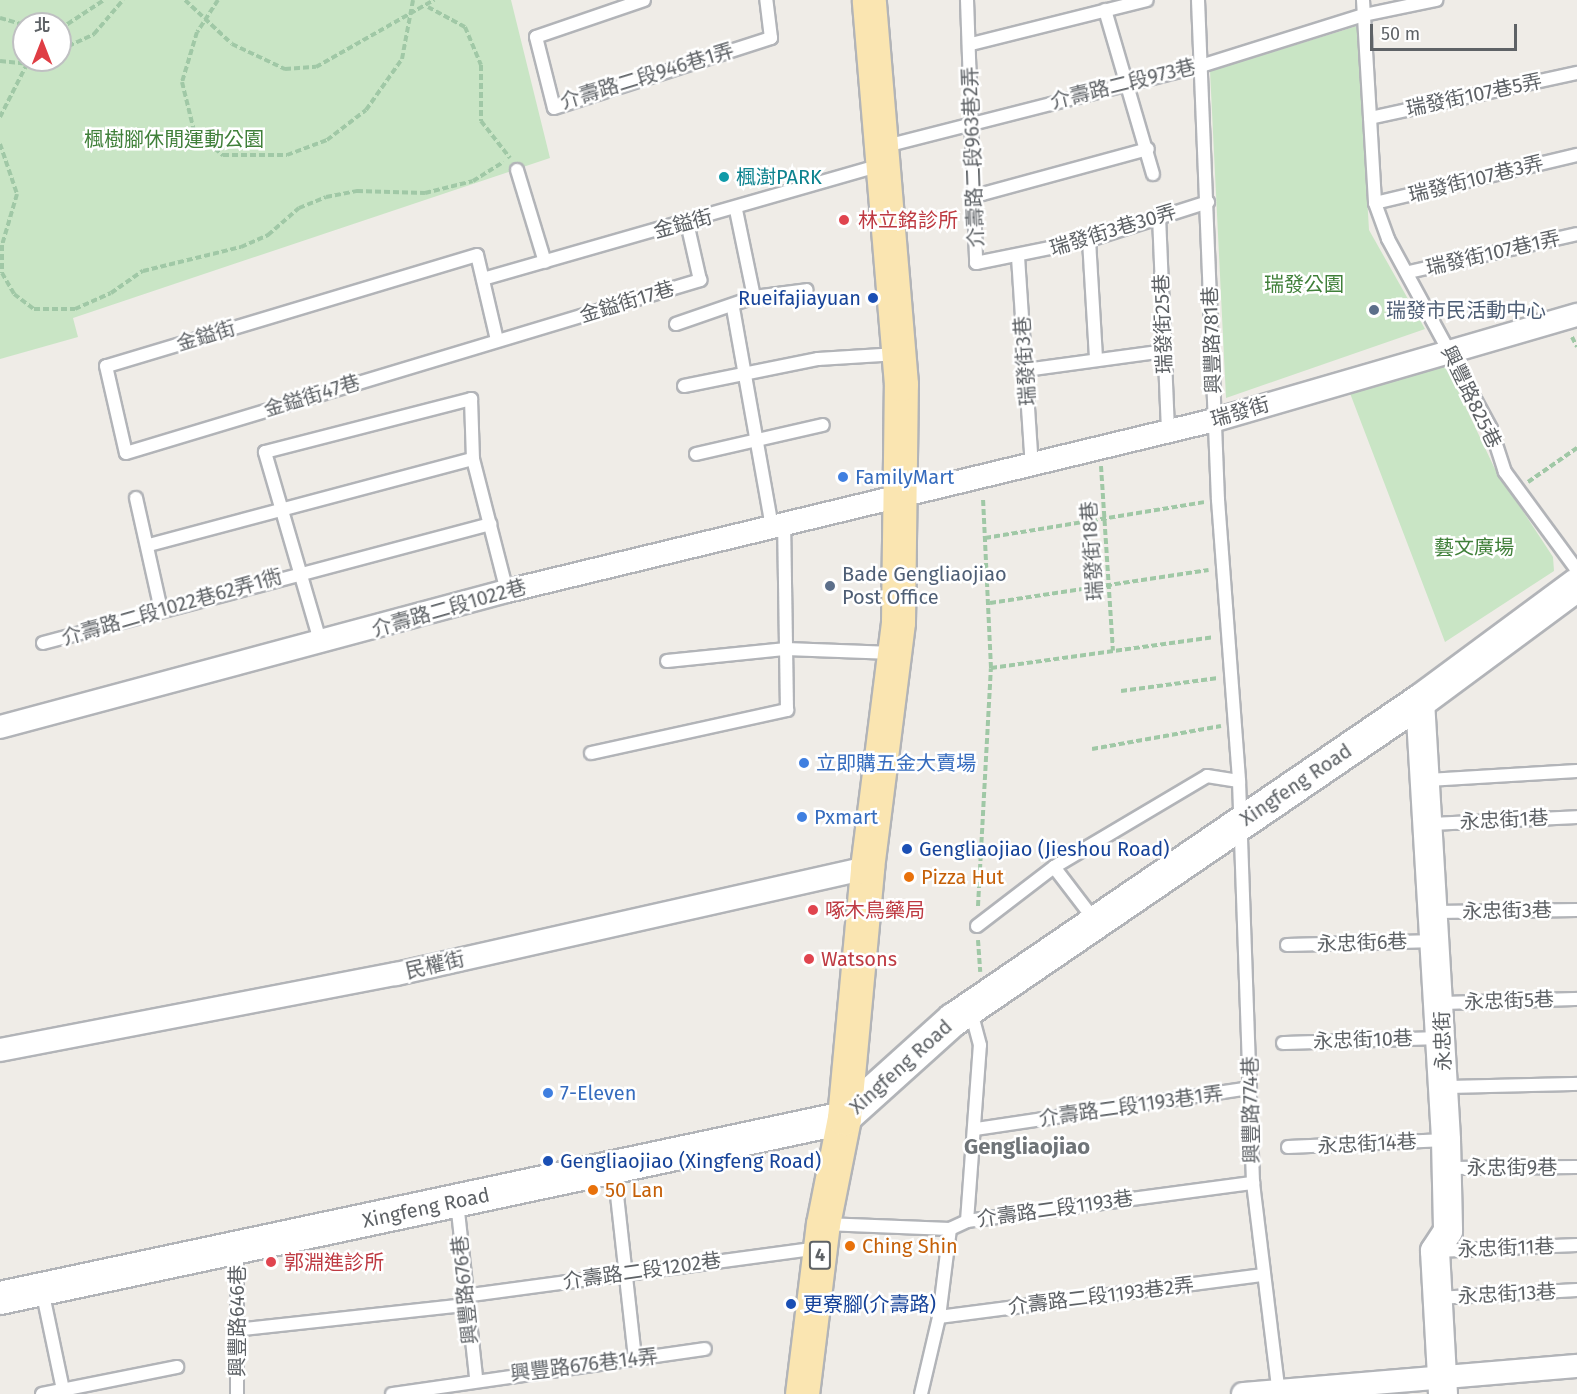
<!DOCTYPE html>
<html>
<head>
<meta charset="utf-8">
<style>
  body { margin:0 }
  #map { position:relative; width:1577px; height:1394px; overflow:hidden; background:#efece7; font-family:"Fira Sans","Noto Sans TC",sans-serif }
  div>[style] { position:absolute }
  [style*='--x'] { left:calc(var(--x)*1px); top:calc(var(--y)*1px); width:calc(var(--w)*1px); rotate:calc(var(--a)*1deg) }
  .green>* { inset:0; background:#c9e5c5 }
  .path>* { height:4px; margin-top:-2px; transform-origin:0; background:repeating-linear-gradient(90deg,#a0c8a6 0 6px,transparent 0 9px) }
  .roads { filter:drop-shadow(2px 0 #b2b4b8) drop-shadow(-2px 0 #b2b4b8) drop-shadow(0 2px #b2b4b8) drop-shadow(0 -2px #b2b4b8) }
  .service>* { height:12px; margin:-6px; padding:0 6px; transform-origin:6px; border-radius:6px; background:#fff }
  .minor>* { height:22px; margin:-11px; padding:0 11px; transform-origin:11px; border-radius:11px; background:#fff }
  .tertiary>* { height:28px; margin:-14px; padding:0 14px; transform-origin:14px; border-radius:14px; background:#fff }
  .secondary>* { height:32px; margin:-16px; padding:0 16px; transform-origin:16px; border-radius:16px; background:#fff }
  .primary>* { height:33px; margin:-16.5px; padding:0 16.5px; transform-origin:16.5px; border-radius:16.5px; background:#fae5b1 }
  .path-bridge>* { height:4px; margin-top:-2px; transform-origin:0; background:repeating-linear-gradient(90deg,#a0c8a6 0 6px,transparent 0 9px) }
  .dots>* { width:16px; height:16px; translate:-50% -50%; box-sizing:border-box; border:3px solid #fff; border-radius:50% }
  span { translate:-50% -50%; white-space:nowrap; text-align:center; line-height:1.15; -webkit-text-stroke:5px #fff; paint-order:stroke }
  .shield-label span { padding:2px 4px; background:#fff; border:2px solid; border-radius:4px; -webkit-text-stroke-width:0 }
  .shield-label { font-size:18px; color:#5e6266; font-weight:700 }
  .street-label { font-size:20px; color:#5e6266 }
  .park-label { font-size:20px; color:#40803a }
  .culture-label { font-size:20px; color:#0d838f }
  .left { translate:0 -50%; text-align:left }
  .health-label { font-size:20px; color:#be3a42 }
  .transit-label { font-size:20px; color:#164399 }
  .right { translate:-100% -50%; text-align:right }
  .service-label { font-size:20px; color:#4e5e75 }
  .shop-label { font-size:20px; color:#366cbe }
  .food-label { font-size:20px; color:#c56008 }
  .quarter-label { font-size:22px; color:#6f7478; font-weight:700 }
  .north { position:absolute; left:12px; top:12px; width:60px; height:60px; box-sizing:border-box; background:#fff; border:2px solid #bfc0c2; border-radius:50%; rotate:0deg; font-size:16px; font-weight:700; line-height:24px; text-align:center; color:#5e6266 }
  .north::after { content:''; display:block; margin:auto; width:21px; height:27px; background:#df3d44; clip-path:polygon(50% 0,100% 100%,50% 72%,0 100%) }
  .scale { position:absolute; left:1370px; top:24px; width:147px; height:27px; box-sizing:border-box; border:3px solid #5e6266; border-top:0; padding-left:8px; font-size:18px; line-height:21px; white-space:nowrap; color:#5e6266; -webkit-text-stroke:4px #fff; paint-order:stroke }
</style>
</head>
<body>
<div id="map">
  <div class="green">
    <i style="clip-path:polygon(evenodd,0 0,511px 0,550px 158px,73px 318px,78px 337px,0 359px,0 0,24px 24px,60px 24px,60px 60px,24px 60px,24px 24px)"></i>
    <i style="clip-path:polygon(1357px 26px,1369px 230px,1425px 329px,1226px 398px,1210px 71px)"></i>
    <i style="clip-path:polygon(1442px 357px,1494px 467px,1553px 557px,1554px 571px,1445px 642px,1348px 388px)"></i>
  </div>
  <div class="path">
    <i style="--x:185;--y:0;--w:64;--a:43.1"></i>
    <i style="--x:232;--y:44;--w:59;--a:25.3"></i>
    <i style="--x:285;--y:69;--w:31;--a:-4"></i>
    <i style="--x:316;--y:67;--w:136;--a:-29.6"></i>
    <i style="--x:218;--y:0;--w:38;--a:123"></i>
    <i style="--x:197;--y:32;--w:52;--a:106.7"></i>
    <i style="--x:182;--y:82;--w:50;--a:76.2"></i>
    <i style="--x:194;--y:131;--w:38;--a:40"></i>
    <i style="--x:223;--y:155;--w:64;--a:0"></i>
    <i style="--x:287;--y:155;--w:43;--a:-20.6"></i>
    <i style="--x:327;--y:140;--w:49;--a:-37.6"></i>
    <i style="--x:366;--y:110;--w:62;--a:-54.8"></i>
    <i style="--x:428;--y:7;--w:42;--a:28.4"></i>
    <i style="--x:465;--y:27;--w:41;--a:67.2"></i>
    <i style="--x:481;--y:65;--w:56;--a:90"></i>
    <i style="--x:481;--y:121;--w:47;--a:51.9"></i>
    <i style="--x:0;--y:18;--w:25;--a:16"></i>
    <i style="--x:60;--y:29;--w:53;--a:-33.4"></i>
    <i style="--x:60;--y:50;--w:38;--a:-25"></i>
    <i style="--x:94;--y:34;--w:45;--a:-49.5"></i>
    <i style="--x:0;--y:61;--w:27;--a:6"></i>
    <i style="--x:0;--y:117;--w:59;--a:-63"></i>
    <i style="--x:27;--y:64;--w:10;--a:-24"></i>
    <i style="--x:0;--y:144;--w:53;--a:71.2"></i>
    <i style="--x:17;--y:194;--w:53;--a:106.4"></i>
    <i style="--x:2;--y:245;--w:28;--a:90"></i>
    <i style="--x:2;--y:273;--w:24;--a:60"></i>
    <i style="--x:14;--y:294;--w:25;--a:37"></i>
    <i style="--x:34;--y:309;--w:41;--a:0"></i>
    <i style="--x:75;--y:309;--w:39;--a:-24"></i>
    <i style="--x:111;--y:293;--w:39;--a:-35"></i>
    <i style="--x:143;--y:271;--w:101;--a:-13.8"></i>
    <i style="--x:241;--y:247;--w:30;--a:-24"></i>
    <i style="--x:268;--y:235;--w:41;--a:-41.1"></i>
    <i style="--x:299;--y:208;--w:29;--a:-22"></i>
    <i style="--x:326;--y:197;--w:32;--a:-11"></i>
    <i style="--x:357;--y:191;--w:68;--a:1.7"></i>
    <i style="--x:425;--y:193;--w:49;--a:-14"></i>
    <i style="--x:473;--y:181;--w:36;--a:-32"></i>
    <i style="--x:1572;--y:337;--w:11;--a:63"></i>
    <i style="--x:1101;--y:466;--w:185;--a:86.3"></i>
    <i style="--x:1528;--y:482;--w:60;--a:-34.8"></i>
    <i style="--x:985;--y:538;--w:222;--a:-9.3"></i>
    <i style="--x:990;--y:603;--w:221;--a:-8.6"></i>
    <i style="--x:991;--y:668;--w:224;--a:-7.9"></i>
    <i style="--x:1121;--y:691;--w:98;--a:-7.6"></i>
    <i style="--x:1092;--y:749;--w:131;--a:-10.1"></i>
    <i style="--x:978;--y:906;--w:238;--a:-86.9"></i>
    <i style="--x:991;--y:668;--w:171;--a:-92.7"></i>
    <i style="--x:978;--y:940;--w:32;--a:86"></i>
  </div>
  <div class="roads">
    <div class="service">
      <i style="--x:644;--y:0;--w:114;--a:161.1"></i>
      <i style="--x:536;--y:37;--w:73;--a:75.8"></i>
      <i style="--x:554;--y:108;--w:228;--a:-17.9"></i>
      <i style="--x:771;--y:38;--w:38;--a:-97"></i>
      <i style="--x:967;--y:0;--w:263;--a:88"></i>
      <i style="--x:976;--y:263;--w:115;--a:-11.5"></i>
      <i style="--x:1089;--y:240;--w:125;--a:-17.7"></i>
      <i style="--x:1198;--y:0;--w:500;--a:87.71"></i>
      <i style="--x:1218;--y:500;--w:282;--a:85.7"></i>
      <i style="--x:1239;--y:781;--w:402;--a:88"></i>
      <i style="--x:1253;--y:1183;--w:213;--a:83"></i>
      <i style="--x:1363;--y:0;--w:203;--a:86.6"></i>
      <i style="--x:1375;--y:203;--w:38;--a:70"></i>
      <i style="--x:1388;--y:239;--w:216;--a:61.5"></i>
      <i style="--x:1491;--y:429;--w:45;--a:72"></i>
      <i style="--x:1505;--y:472;--w:122;--a:53.7"></i>
      <i style="--x:1105;--y:10;--w:171;--a:73.7"></i>
      <i style="--x:971;--y:44;--w:181;--a:-14"></i>
      <i style="--x:1370;--y:118;--w:212;--a:-12.3"></i>
      <i style="--x:882;--y:147;--w:332;--a:-14.3"></i>
      <i style="--x:1204;--y:65;--w:168;--a:-17.4"></i>
      <i style="--x:1364;--y:15;--w:74;--a:-11.8"></i>
      <i style="--x:517;--y:170;--w:96;--a:73.1"></i>
      <i style="--x:975;--y:196;--w:179;--a:-15.2"></i>
      <i style="--x:1375;--y:203;--w:208;--a:-13.4"></i>
      <i style="--x:736;--y:210;--w:89;--a:78.3"></i>
      <i style="--x:1159;--y:216;--w:216;--a:87.6"></i>
      <i style="--x:1089;--y:240;--w:117;--a:86.6"></i>
      <i style="--x:1018;--y:257;--w:209;--a:86.2"></i>
      <i style="--x:1409;--y:272;--w:172;--a:-12.7"></i>
      <i style="--x:483;--y:279;--w:413;--a:-16"></i>
      <i style="--x:733;--y:308;--w:221;--a:79.9"></i>
      <i style="--x:676;--y:324;--w:83;--a:-19.1"></i>
      <i style="--x:754;--y:297;--w:53;--a:-7.5"></i>
      <i style="--x:497;--y:340;--w:87;--a:-103.2"></i>
      <i style="--x:477;--y:255;--w:387;--a:163.3"></i>
      <i style="--x:106;--y:366;--w:89;--a:77.1"></i>
      <i style="--x:126;--y:453;--w:600;--a:-16.77"></i>
      <i style="--x:700;--y:280;--w:58;--a:-102.8"></i>
      <i style="--x:1026;--y:370;--w:139;--a:-7.8"></i>
      <i style="--x:684;--y:386;--w:137;--a:-11.4"></i>
      <i style="--x:818;--y:359;--w:80;--a:-3.6"></i>
      <i style="--x:696;--y:454;--w:130;--a:-12.9"></i>
      <i style="--x:136;--y:498;--w:115;--a:77.4"></i>
      <i style="--x:149;--y:545;--w:335;--a:-14.9"></i>
      <i style="--x:43;--y:643;--w:463;--a:-14.9"></i>
      <i style="--x:321;--y:644;--w:200;--a:-106.3"></i>
      <i style="--x:265;--y:452;--w:213;--a:-14.4"></i>
      <i style="--x:471;--y:399;--w:60;--a:88.1"></i>
      <i style="--x:473;--y:459;--w:136;--a:75.6"></i>
      <i style="--x:667;--y:661;--w:120;--a:-5.8"></i>
      <i style="--x:786;--y:649;--w:107;--a:2.1"></i>
      <i style="--x:591;--y:753;--w:201;--a:-12.4"></i>
      <i style="--x:787;--y:710;--w:187;--a:-90.9"></i>
      <i style="--x:1428;--y:780;--w:149;--a:-3.5"></i>
      <i style="--x:1431;--y:824;--w:146;--a:-2.7"></i>
      <i style="--x:1054;--y:867;--w:69;--a:52.6"></i>
      <i style="--x:1436;--y:912;--w:141;--a:-0.8"></i>
      <i style="--x:977;--y:926;--w:97;--a:-37.5"></i>
      <i style="--x:1054;--y:867;--w:178;--a:-30.7"></i>
      <i style="--x:1207;--y:776;--w:32;--a:9"></i>
      <i style="--x:1287;--y:945;--w:149;--a:-1.5"></i>
      <i style="--x:1441;--y:1003;--w:136;--a:-1.7"></i>
      <i style="--x:1283;--y:1043;--w:158;--a:-1.8"></i>
      <i style="--x:1444;--y:1087;--w:133;--a:-1.3"></i>
      <i style="--x:976;--y:1129;--w:277;--a:-8.5"></i>
      <i style="--x:1288;--y:1147;--w:158;--a:-2.5"></i>
      <i style="--x:614;--y:1168;--w:191;--a:83.7"></i>
      <i style="--x:1447;--y:1168;--w:130;--a:-0.4"></i>
      <i style="--x:457;--y:1202;--w:177;--a:83.8"></i>
      <i style="--x:967;--y:1221;--w:176;--a:-85.8"></i>
      <i style="--x:980;--y:1045;--w:35;--a:-105"></i>
      <i style="--x:824;--y:1224;--w:126;--a:2.3"></i>
      <i style="--x:950;--y:1229;--w:19;--a:-25"></i>
      <i style="--x:967;--y:1221;--w:289;--a:-7.6"></i>
      <i style="--x:1436;--y:1251;--w:141;--a:-2.4"></i>
      <i style="--x:42;--y:1290;--w:106;--a:78.1"></i>
      <i style="--x:464;--y:1296;--w:358;--a:-7.7"></i>
      <i style="--x:1437;--y:1298;--w:140;--a:-3.3"></i>
      <i style="--x:939;--y:1317;--w:327;--a:-7.4"></i>
      <i style="--x:235;--y:1330;--w:231;--a:-6.2"></i>
      <i style="--x:42;--y:1394;--w:138;--a:-11.3"></i>
      <i style="--x:237;--y:1394;--w:145;--a:-90"></i>
      <i style="--x:392;--y:1394;--w:316;--a:-8.2"></i>
      <i style="--x:921;--y:1394;--w:79;--a:-76.8"></i>
      <i style="--x:939;--y:1317;--w:89;--a:-82.9"></i>
    </div>
    <div class="minor">
      <i style="--x:0;--y:727;--w:525;--a:-15.02"></i>
      <i style="--x:507;--y:591;--w:728;--a:-13.58"></i>
      <i style="--x:1215;--y:420;--w:377;--a:-16.2"></i>
      <i style="--x:0;--y:1050;--w:403;--a:-10.9"></i>
      <i style="--x:396;--y:974;--w:483;--a:-12.7"></i>
      <i style="--x:1243;--y:1394;--w:335;--a:-4.8"></i>
    </div>
    <div class="tertiary">
      <i style="--x:1420;--y:701;--w:440;--a:86.6"></i>
      <i style="--x:1446;--y:1140;--w:91;--a:88.7"></i>
      <i style="--x:1448;--y:1231;--w:24;--a:123"></i>
      <i style="--x:1435;--y:1251;--w:143;--a:86.8"></i>
    </div>
    <div class="secondary">
      <i style="--x:0;--y:1298;--w:863;--a:-12.04"></i>
      <i style="--x:844;--y:1118;--w:147;--a:-42"></i>
      <i style="--x:953;--y:1020;--w:566;--a:-34.34"></i>
      <i style="--x:1420;--y:701;--w:195;--a:-36.5"></i>
    </div>
    <div class="primary">
      <i style="--x:802;--y:1394;--w:171;--a:-83"></i>
      <i style="--x:823;--y:1224;--w:108;--a:-78.8"></i>
      <i style="--x:844;--y:1118;--w:251;--a:-84.7"></i>
      <i style="--x:867;--y:868;--w:248;--a:-82.8"></i>
      <i style="--x:898;--y:622;--w:238;--a:-89.3"></i>
      <i style="--x:901;--y:384;--w:385;--a:-94.8"></i>
    </div>
  </div>
  <div class="path-bridge">
    <i style="--x:402;--y:59;--w:60;--a:-79.4"></i>
  </div>
  <div class="dots">
    <i style="left:724px;top:177px;background:#0f9aa8"></i>
    <i style="left:844px;top:220px;background:#e0444e"></i>
    <i style="left:873px;top:298px;background:#1a4fb4"></i>
    <i style="left:1374px;top:310px;background:#5c6f8a"></i>
    <i style="left:843px;top:477px;background:#3f7fe0"></i>
    <i style="left:830px;top:586px;background:#5c6f8a"></i>
    <i style="left:804px;top:763px;background:#3f7fe0"></i>
    <i style="left:802px;top:817px;background:#3f7fe0"></i>
    <i style="left:907px;top:849px;background:#1a4fb4"></i>
    <i style="left:909px;top:877px;background:#e8710a"></i>
    <i style="left:813px;top:910px;background:#e0444e"></i>
    <i style="left:809px;top:959px;background:#e0444e"></i>
    <i style="left:548px;top:1093px;background:#3f7fe0"></i>
    <i style="left:548px;top:1161px;background:#1a4fb4"></i>
    <i style="left:593px;top:1190px;background:#e8710a"></i>
    <i style="left:850px;top:1246px;background:#e8710a"></i>
    <i style="left:271px;top:1262px;background:#e0444e"></i>
    <i style="left:791px;top:1304px;background:#1a4fb4"></i>
  </div>
  <div class="shield-label">
    <span style="left:820px;top:1255px">4</span>
  </div>
  <div class="street-label">
    <span style="left:647px;top:76px;rotate:-17deg">介壽路二段946巷1弄</span>
    <span style="left:1123px;top:84px;rotate:-14deg">介壽路二段973巷</span>
    <span style="left:1474px;top:95px;rotate:-12deg">瑞發街107巷5弄</span>
    <span style="left:973px;top:157px;rotate:-92deg">介壽路二段963巷2弄</span>
    <span style="left:1476px;top:179px;rotate:-14deg">瑞發街107巷3弄</span>
    <span style="left:683px;top:224px;rotate:-15deg">金鎰街</span>
    <span style="left:1113px;top:230px;rotate:-17deg">瑞發街3巷30弄</span>
    <span style="left:1493px;top:253px;rotate:-13deg">瑞發街107巷1弄</span>
    <span style="left:627px;top:302px;rotate:-17deg">金鎰街17巷</span>
    <span style="left:1163px;top:324px;rotate:-92deg">瑞發街25巷</span>
    <span style="left:206px;top:336px;rotate:-17deg">金鎰街</span>
    <span style="left:1212px;top:340px;rotate:-92deg">興豐路781巷</span>
    <span style="left:1025px;top:361px;rotate:-94deg">瑞發街3巷</span>
    <span style="left:312px;top:396px;rotate:-17deg">金鎰街47巷</span>
    <span style="left:1471px;top:397px;rotate:64deg">興豐路825巷</span>
    <span style="left:1240px;top:412px;rotate:-16deg">瑞發街</span>
    <span style="left:1092px;top:551px;rotate:-94deg">瑞發街18巷</span>
    <span style="left:172px;top:607px;rotate:-16deg">介壽路二段1022巷62弄1衖</span>
    <span style="left:449px;top:608px;rotate:-16deg">介壽路二段1022巷</span>
    <span style="left:1296px;top:785px;rotate:-34deg">Xingfeng Road</span>
    <span style="left:1504px;top:820px;rotate:-3deg">永忠街1巷</span>
    <span style="left:1507px;top:911px;rotate:-1deg">永忠街3巷</span>
    <span style="left:1362px;top:943px;rotate:-2deg">永忠街6巷</span>
    <span style="left:435px;top:965px;rotate:-13deg">民權街</span>
    <span style="left:1509px;top:1001px;rotate:-2deg">永忠街5巷</span>
    <span style="left:1363px;top:1040px;rotate:-2deg">永忠街10巷</span>
    <span style="left:1443px;top:1041px;rotate:-92deg">永忠街</span>
    <span style="left:901px;top:1067px;rotate:-42deg">Xingfeng Road</span>
    <span style="left:1131px;top:1106px;rotate:-8deg">介壽路二段1193巷1弄</span>
    <span style="left:1251px;top:1110px;rotate:-91deg">興豐路774巷</span>
    <span style="left:1367px;top:1144px;rotate:-3deg">永忠街14巷</span>
    <span style="left:1512px;top:1167px">永忠街9巷</span>
    <span style="left:426px;top:1208px;rotate:-12deg">Xingfeng Road</span>
    <span style="left:1055px;top:1209px;rotate:-8deg">介壽路二段1193巷</span>
    <span style="left:1506px;top:1248px;rotate:-2deg">永忠街11巷</span>
    <span style="left:642px;top:1271px;rotate:-8deg">介壽路二段1202巷</span>
    <span style="left:465px;top:1290px;rotate:-96deg">興豐路676巷</span>
    <span style="left:1507px;top:1294px;rotate:-3deg">永忠街13巷</span>
    <span style="left:1101px;top:1296px;rotate:-7deg">介壽路二段1193巷2弄</span>
    <span style="left:237px;top:1321px;rotate:-90deg">興豐路646巷</span>
    <span style="left:584px;top:1365px;rotate:-7deg">興豐路676巷14弄</span>
  </div>
  <div class="park-label">
    <span style="left:174px;top:139px">楓樹腳休閒運動公園</span>
    <span style="left:1304px;top:284px">瑞發公園</span>
    <span style="left:1474px;top:547px">藝文廣場</span>
  </div>
  <div class="culture-label">
    <span class="left" style="left:736px;top:177px">楓澍PARK</span>
  </div>
  <div class="health-label">
    <span class="left" style="left:858px;top:220px">林立銘診所</span>
    <span class="left" style="left:825px;top:910px">啄木鳥藥局</span>
    <span class="left" style="left:821px;top:959px">Watsons</span>
    <span class="left" style="left:284px;top:1262px">郭淵進診所</span>
  </div>
  <div class="transit-label">
    <span class="right" style="left:861px;top:298px">Rueifajiayuan</span>
    <span class="left" style="left:919px;top:849px">Gengliaojiao (Jieshou Road)</span>
    <span class="left" style="left:560px;top:1161px">Gengliaojiao (Xingfeng Road)</span>
    <span class="left" style="left:803px;top:1304px">更寮腳(介壽路)</span>
  </div>
  <div class="service-label">
    <span class="left" style="left:1386px;top:310px">瑞發市民活動中心</span>
    <span class="left" style="left:842px;top:586px">Bade Gengliaojiao<br>Post Office</span>
  </div>
  <div class="shop-label">
    <span class="left" style="left:855px;top:477px">FamilyMart</span>
    <span class="left" style="left:816px;top:763px">立即購五金大賣場</span>
    <span class="left" style="left:814px;top:817px">Pxmart</span>
    <span class="left" style="left:560px;top:1093px">7-Eleven</span>
  </div>
  <div class="food-label">
    <span class="left" style="left:921px;top:877px">Pizza Hut</span>
    <span class="left" style="left:605px;top:1190px">50 Lan</span>
    <span class="left" style="left:862px;top:1246px">Ching Shin</span>
  </div>
  <div class="quarter-label">
    <span style="left:1027px;top:1147px">Gengliaojiao</span>
  </div>
  <div class="north">北</div>
  <div class="scale">50 m</div>
</div>
</body>
</html>
